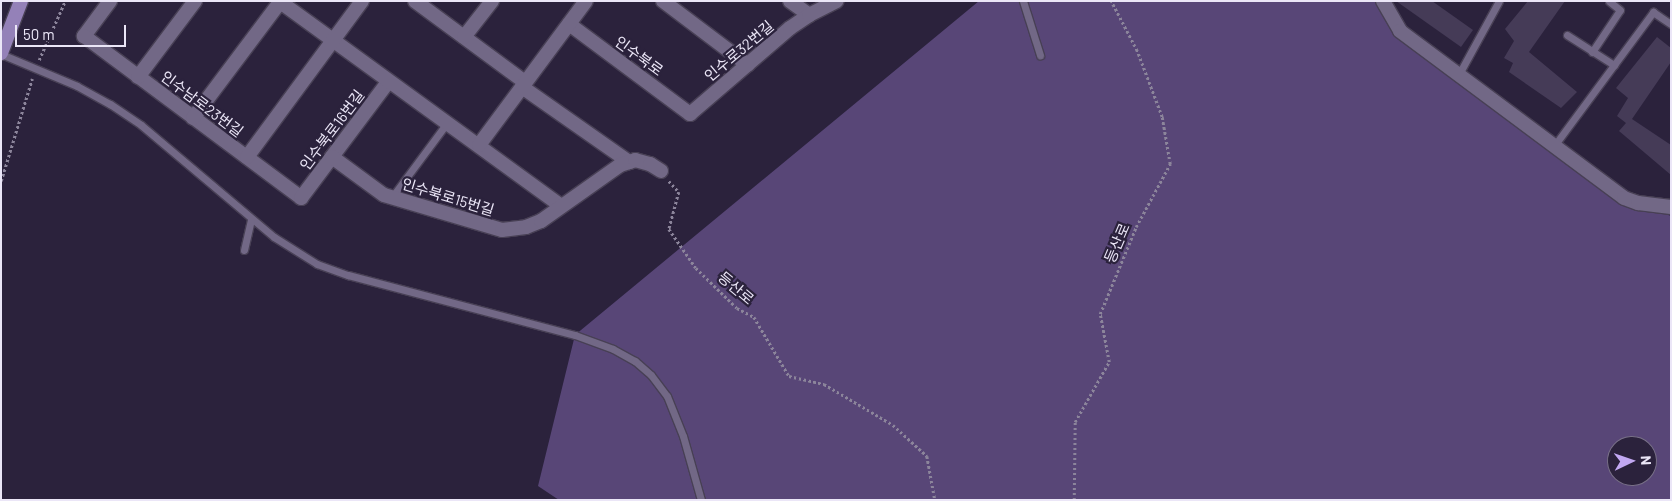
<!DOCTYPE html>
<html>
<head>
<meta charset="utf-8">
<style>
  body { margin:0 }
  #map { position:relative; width:1672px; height:501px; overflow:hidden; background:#2b223c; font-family:Barlow,"Noto Sans KR",sans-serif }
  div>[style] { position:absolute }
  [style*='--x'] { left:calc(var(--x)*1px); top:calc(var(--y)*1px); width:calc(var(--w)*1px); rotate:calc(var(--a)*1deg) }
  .forest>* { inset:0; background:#584677 }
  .building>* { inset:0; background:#453b57 }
  .path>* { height:2.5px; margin-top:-1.25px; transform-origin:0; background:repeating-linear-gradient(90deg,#8c859b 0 2.5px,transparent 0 5px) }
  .roads { filter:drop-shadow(1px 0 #484055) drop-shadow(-1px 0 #484055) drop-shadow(0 1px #484055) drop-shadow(0 -1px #484055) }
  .service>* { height:7px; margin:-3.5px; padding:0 3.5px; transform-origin:3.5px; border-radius:3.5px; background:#726886 }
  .minor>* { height:14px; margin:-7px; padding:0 7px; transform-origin:7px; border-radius:7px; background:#726886 }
  .primary>* { height:14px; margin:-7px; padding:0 7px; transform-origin:7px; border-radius:7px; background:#9481b8 }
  span { translate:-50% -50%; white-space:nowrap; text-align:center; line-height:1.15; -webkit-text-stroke:4.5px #2b223c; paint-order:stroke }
  .street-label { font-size:15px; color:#ebe6f7 }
  .frame { position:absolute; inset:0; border:2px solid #ebe6f7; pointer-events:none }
  .north { position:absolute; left:1607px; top:436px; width:50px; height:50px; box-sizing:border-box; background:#2b223c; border:1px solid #787087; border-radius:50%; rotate:87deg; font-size:14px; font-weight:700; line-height:20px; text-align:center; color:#ebe6f7 }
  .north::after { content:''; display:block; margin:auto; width:18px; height:22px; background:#c2a8f2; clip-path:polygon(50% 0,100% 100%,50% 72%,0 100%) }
  .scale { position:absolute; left:15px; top:25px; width:111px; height:22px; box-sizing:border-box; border:2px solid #ebe6f7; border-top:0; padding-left:6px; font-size:15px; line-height:18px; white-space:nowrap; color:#ebe6f7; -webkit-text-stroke:4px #2b223c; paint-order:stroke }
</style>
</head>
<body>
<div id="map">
  <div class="forest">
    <i style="clip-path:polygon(evenodd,979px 1px,1384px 1px,1393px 19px,1623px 198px,1671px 216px,1671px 500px,559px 500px,538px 486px,575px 335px,979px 1px,1617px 446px,1647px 446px,1647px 476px,1617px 476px,1617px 446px)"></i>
  </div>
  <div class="building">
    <i style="clip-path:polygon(1396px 1px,1432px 1px,1473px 30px,1461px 47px)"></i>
    <i style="clip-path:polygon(1528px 1px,1565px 1px,1529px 52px,1577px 92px,1561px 108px,1509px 72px,1513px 63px,1504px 58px,1514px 41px,1505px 29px)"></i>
    <i style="clip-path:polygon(1657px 37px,1671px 48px,1671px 62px,1632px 119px,1671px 145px,1671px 175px,1619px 131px,1626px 123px,1617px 116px,1628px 98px,1616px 88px)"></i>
  </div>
  <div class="path">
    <i style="--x:39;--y:60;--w:64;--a:-66.2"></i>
    <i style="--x:1;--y:181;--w:107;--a:-73.1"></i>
    <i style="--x:669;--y:181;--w:15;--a:48"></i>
    <i style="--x:679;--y:192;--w:38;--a:105"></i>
    <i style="--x:669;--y:229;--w:47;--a:55.3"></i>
    <i style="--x:696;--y:268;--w:57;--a:44.3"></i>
    <i style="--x:737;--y:308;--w:19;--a:28"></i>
    <i style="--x:754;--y:317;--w:69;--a:59.3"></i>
    <i style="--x:789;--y:376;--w:36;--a:13"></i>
    <i style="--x:824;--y:384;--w:80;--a:30.7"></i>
    <i style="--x:893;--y:425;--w:46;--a:42.4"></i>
    <i style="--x:927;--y:456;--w:45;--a:79.7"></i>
    <i style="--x:1074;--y:500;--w:78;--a:-89.3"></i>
    <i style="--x:1075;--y:422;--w:69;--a:-60.5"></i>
    <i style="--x:1109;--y:362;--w:49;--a:-100.6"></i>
    <i style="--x:1100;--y:314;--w:94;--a:-67.5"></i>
    <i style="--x:1136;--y:227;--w:72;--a:-61.6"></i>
    <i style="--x:1170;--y:164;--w:48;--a:-99.7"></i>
    <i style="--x:1162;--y:117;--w:71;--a:-110.7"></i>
    <i style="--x:1137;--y:51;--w:56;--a:-117.5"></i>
  </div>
  <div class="roads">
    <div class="service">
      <i style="--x:1023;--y:1;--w:57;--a:72.5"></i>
      <i style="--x:1567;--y:35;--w:56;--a:32.6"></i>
      <i style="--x:1592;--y:52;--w:50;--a:-56.3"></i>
      <i style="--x:1620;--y:10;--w:14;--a:-141"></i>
      <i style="--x:1;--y:54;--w:82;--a:22.8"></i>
      <i style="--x:77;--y:86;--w:38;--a:29"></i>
      <i style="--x:110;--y:104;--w:37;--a:34"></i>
      <i style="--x:141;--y:125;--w:174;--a:40.1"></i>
      <i style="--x:274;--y:237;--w:51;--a:32.1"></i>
      <i style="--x:317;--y:264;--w:33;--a:20"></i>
      <i style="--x:348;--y:275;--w:235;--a:14.8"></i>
      <i style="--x:575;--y:335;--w:40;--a:20.2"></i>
      <i style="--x:613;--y:349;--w:25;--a:29"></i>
      <i style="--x:635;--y:361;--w:21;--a:41"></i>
      <i style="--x:651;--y:375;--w:26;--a:53"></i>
      <i style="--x:667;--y:396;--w:43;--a:68.2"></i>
      <i style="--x:683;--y:436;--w:66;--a:74.3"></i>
      <i style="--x:1459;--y:74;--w:83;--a:-61.3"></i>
      <i style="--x:1554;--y:146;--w:167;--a:-53.5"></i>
      <i style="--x:1653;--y:12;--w:22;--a:34"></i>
      <i style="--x:392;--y:197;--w:92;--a:-53.4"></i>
      <i style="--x:244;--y:250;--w:32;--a:-77"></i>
    </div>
    <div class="minor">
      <i style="--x:110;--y:1;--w:44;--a:126.6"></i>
      <i style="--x:84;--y:36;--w:271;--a:36.7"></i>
      <i style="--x:301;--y:198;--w:145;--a:-53.1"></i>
      <i style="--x:279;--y:1;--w:349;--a:36"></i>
      <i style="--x:415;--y:1;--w:137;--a:36.4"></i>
      <i style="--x:663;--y:1;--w:106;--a:37"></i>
      <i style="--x:790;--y:1;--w:24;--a:36"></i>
      <i style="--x:1383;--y:1;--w:34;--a:60"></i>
      <i style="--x:1400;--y:31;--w:279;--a:36.7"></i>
      <i style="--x:1624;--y:198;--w:15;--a:20"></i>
      <i style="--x:1638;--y:203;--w:33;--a:7"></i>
      <i style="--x:569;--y:24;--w:151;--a:36.6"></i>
      <i style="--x:690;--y:114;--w:132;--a:-40.7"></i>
      <i style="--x:790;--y:28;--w:23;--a:-34"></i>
      <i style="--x:809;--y:15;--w:31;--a:-27"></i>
      <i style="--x:464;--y:37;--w:46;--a:-52.1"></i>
      <i style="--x:138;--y:77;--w:95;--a:-53.1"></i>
      <i style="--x:522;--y:87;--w:131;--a:35"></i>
      <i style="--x:193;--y:118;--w:145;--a:-53.1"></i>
      <i style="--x:479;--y:145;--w:179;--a:-53.4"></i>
      <i style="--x:247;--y:157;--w:194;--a:-53.6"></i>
      <i style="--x:332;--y:157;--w:64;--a:36.2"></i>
      <i style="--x:384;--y:195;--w:123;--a:16.5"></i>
      <i style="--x:502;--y:230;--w:24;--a:-7"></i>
      <i style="--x:526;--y:227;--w:16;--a:-22"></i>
      <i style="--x:541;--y:221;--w:97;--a:-35.3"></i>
      <i style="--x:620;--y:165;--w:16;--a:-18"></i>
      <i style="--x:635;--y:160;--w:16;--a:15"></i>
      <i style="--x:650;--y:164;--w:13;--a:32"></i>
    </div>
    <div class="primary">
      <i style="--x:1;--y:53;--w:56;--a:-69"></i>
    </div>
  </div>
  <div class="street-label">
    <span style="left:739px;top:51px;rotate:-40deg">인수로32번길</span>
    <span style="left:639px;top:56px;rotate:36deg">인수북로</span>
    <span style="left:202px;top:104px;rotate:37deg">인수남로23번길</span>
    <span style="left:332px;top:130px;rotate:-53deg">인수북로16번길</span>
    <span style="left:448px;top:197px;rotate:17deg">인수북로15번길</span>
    <span style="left:1117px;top:243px;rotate:-67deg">등산로</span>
    <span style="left:736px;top:288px;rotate:40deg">등산로</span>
  </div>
  <div class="frame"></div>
  <div class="north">N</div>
  <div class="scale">50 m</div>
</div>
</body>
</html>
